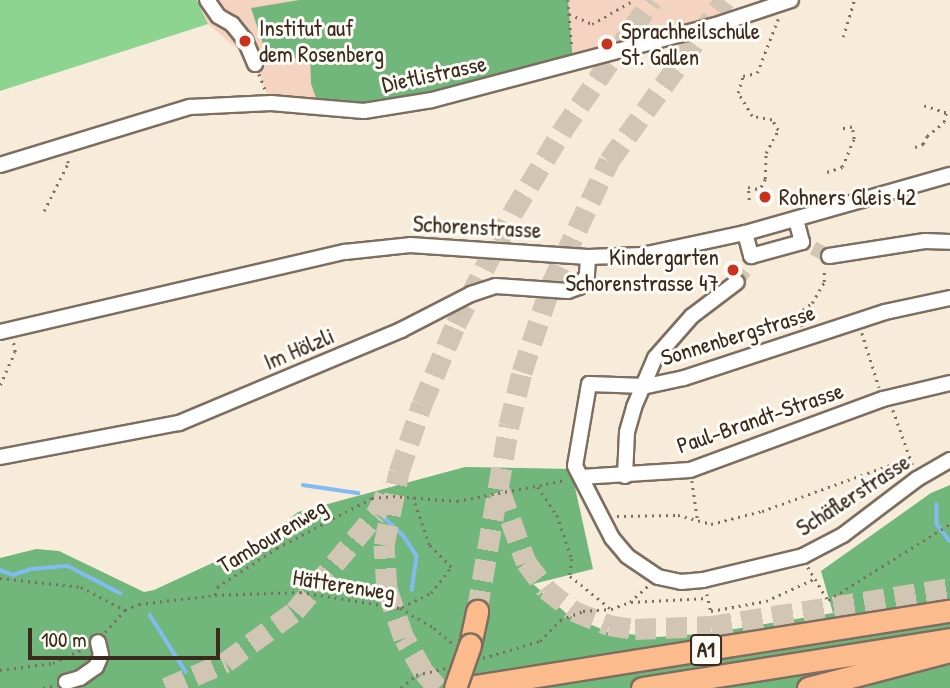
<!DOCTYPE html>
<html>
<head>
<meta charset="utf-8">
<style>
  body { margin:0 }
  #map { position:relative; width:950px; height:688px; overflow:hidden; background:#f7ecda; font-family:"Patrick Hand",sans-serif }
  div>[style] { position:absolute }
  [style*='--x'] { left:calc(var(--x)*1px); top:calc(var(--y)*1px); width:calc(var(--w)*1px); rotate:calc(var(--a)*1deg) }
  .built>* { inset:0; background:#f4d3c0 }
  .green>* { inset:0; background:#8cd48f }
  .forest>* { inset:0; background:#71b67a }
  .stream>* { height:3.5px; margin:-1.75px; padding:0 1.75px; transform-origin:1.75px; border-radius:1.75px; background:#82baf2 }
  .minor-tunnel>* { height:14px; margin-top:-7px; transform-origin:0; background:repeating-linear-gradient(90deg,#d1c5b4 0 14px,transparent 0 21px) }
  .highway-tunnel>* { height:21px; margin-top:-10.5px; transform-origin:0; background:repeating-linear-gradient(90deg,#d1c5b4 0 21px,transparent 0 31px) }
  .path>* { height:2.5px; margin-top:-1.25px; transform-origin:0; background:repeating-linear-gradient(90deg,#7d6e60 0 2px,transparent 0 7px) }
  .roads { filter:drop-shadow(2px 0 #7d6e60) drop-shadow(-2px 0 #7d6e60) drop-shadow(0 2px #7d6e60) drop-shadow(0 -2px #7d6e60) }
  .minor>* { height:14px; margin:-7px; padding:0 7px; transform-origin:7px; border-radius:7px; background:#fff }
  .highway>* { height:21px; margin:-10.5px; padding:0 10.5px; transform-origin:10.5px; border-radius:10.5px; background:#fbbb8d }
  .bridges { filter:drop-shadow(2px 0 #7d6e60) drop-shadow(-2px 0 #7d6e60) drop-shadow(0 2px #7d6e60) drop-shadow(0 -2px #7d6e60) }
  .highway-bridge>* { height:21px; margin:-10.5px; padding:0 10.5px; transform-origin:10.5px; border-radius:10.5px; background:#fbbb8d }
  .dots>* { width:19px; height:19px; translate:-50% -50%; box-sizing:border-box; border:4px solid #fdfcf7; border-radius:50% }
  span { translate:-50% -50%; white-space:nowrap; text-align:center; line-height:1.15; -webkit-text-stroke:6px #fdfcf7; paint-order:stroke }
  .shield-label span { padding:2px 5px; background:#fdfcf7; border:2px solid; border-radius:5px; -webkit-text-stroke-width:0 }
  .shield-label { font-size:21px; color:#3b2a1e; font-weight:700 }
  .poi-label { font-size:23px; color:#3b2a1e }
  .left { translate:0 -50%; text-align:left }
  .right { translate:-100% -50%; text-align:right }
  .street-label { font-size:23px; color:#3b2a1e }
  .scale { position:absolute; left:28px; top:628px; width:192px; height:32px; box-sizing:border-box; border:4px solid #3b2a1e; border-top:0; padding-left:9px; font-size:21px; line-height:24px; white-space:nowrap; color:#3b2a1e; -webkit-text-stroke:5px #fdfcf7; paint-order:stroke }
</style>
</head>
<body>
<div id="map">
  <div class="built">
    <i style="clip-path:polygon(198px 0,299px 0,252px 8px,310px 58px,311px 84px,320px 109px,271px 103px,255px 64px,208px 24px)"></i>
    <i style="clip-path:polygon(568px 0,725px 0,732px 20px,573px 62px)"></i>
  </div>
  <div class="green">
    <i style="clip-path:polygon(0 0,197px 0,208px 24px,0 91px)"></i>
  </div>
  <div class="forest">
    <i style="clip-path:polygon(299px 0,568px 0,573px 62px,432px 100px,320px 109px,311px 84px,310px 58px,268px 59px,251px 8px)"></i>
    <i style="clip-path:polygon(465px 467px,571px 469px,593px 569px,533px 584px,567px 614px,608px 632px,658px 637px,710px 633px,833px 613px,821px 571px,931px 493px,950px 485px,950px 688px,0 688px,0 558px,36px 549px,59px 551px,144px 592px,154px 590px,264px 539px,298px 512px)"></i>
  </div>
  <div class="stream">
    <i style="--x:303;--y:485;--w:56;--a:8.3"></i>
    <i style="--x:937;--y:504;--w:20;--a:90"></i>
    <i style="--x:937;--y:524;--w:21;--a:53"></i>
    <i style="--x:373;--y:507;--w:41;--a:43"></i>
    <i style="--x:403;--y:535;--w:25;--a:56"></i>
    <i style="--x:417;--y:556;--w:34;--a:98"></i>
    <i style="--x:0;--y:570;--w:14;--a:21"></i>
    <i style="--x:13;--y:575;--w:20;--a:-18"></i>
    <i style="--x:32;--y:569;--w:36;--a:-5"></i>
    <i style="--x:68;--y:566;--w:59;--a:27.4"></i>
    <i style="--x:150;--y:615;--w:67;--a:57.7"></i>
  </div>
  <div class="minor-tunnel">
    <i style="--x:813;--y:248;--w:18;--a:27"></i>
    <i style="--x:737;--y:282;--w:18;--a:-56"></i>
  </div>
  <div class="highway-tunnel">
    <i style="--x:500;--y:491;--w:76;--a:69.9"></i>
    <i style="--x:526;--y:562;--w:34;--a:53"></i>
    <i style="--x:546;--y:589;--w:36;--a:38"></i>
    <i style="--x:574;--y:611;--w:38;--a:22"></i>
    <i style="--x:609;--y:625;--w:26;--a:9"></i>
    <i style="--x:635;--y:629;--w:76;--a:-2.3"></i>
    <i style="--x:711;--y:626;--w:242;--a:-9"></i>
    <i style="--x:477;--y:611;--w:189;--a:-80.2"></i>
    <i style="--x:509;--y:425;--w:55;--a:-76.2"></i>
    <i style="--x:522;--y:372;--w:92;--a:-71.6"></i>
    <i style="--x:551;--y:285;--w:137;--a:-64.9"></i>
    <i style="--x:609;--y:161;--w:198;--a:-54.2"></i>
    <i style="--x:166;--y:688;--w:65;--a:-23.4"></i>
    <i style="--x:226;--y:662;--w:86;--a:-36.5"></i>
    <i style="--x:295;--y:611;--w:126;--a:-50.1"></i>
    <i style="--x:376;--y:514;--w:31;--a:-63"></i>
    <i style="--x:438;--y:688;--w:21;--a:-131"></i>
    <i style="--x:424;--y:672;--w:39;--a:-120"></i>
    <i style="--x:404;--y:638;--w:52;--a:-109.1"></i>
    <i style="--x:387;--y:589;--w:44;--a:-93.9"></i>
    <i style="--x:384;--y:545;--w:75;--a:-78.4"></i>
    <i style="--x:399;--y:472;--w:72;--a:-71.3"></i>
    <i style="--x:422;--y:404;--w:87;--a:-67"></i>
    <i style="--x:456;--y:324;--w:126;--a:-63"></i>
    <i style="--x:513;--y:212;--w:95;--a:-58.8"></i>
    <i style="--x:562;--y:131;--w:159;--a:-55.5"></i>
  </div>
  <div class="path">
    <i style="--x:568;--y:0;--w:49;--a:85.3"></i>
    <i style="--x:569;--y:14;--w:25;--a:23"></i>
    <i style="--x:592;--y:24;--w:48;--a:-29.7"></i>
    <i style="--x:843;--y:37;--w:39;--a:-73"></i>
    <i style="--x:259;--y:74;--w:18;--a:68"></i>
    <i style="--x:915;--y:147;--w:9;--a:-21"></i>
    <i style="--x:923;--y:144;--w:9;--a:-63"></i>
    <i style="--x:927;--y:136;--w:22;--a:-39"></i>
    <i style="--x:944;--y:122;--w:9;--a:-77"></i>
    <i style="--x:946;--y:113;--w:23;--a:-162"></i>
    <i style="--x:827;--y:172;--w:16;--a:-18"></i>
    <i style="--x:842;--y:167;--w:30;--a:-67"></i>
    <i style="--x:854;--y:139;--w:12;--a:-99"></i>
    <i style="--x:852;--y:127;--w:11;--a:170"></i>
    <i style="--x:749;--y:200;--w:13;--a:-94"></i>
    <i style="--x:748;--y:187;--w:7;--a:16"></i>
    <i style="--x:755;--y:189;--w:6;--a:-18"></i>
    <i style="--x:761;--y:187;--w:9;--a:-63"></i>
    <i style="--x:765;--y:179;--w:26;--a:-88"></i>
    <i style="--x:766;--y:153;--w:26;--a:-62"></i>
    <i style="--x:778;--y:130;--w:12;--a:-121"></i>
    <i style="--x:772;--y:120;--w:20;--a:-169"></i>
    <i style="--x:752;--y:116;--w:27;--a:-121"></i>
    <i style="--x:738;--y:93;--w:18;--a:-74"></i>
    <i style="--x:743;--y:76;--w:14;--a:-12"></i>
    <i style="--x:757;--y:73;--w:58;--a:-68.7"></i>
    <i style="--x:44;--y:211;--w:54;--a:-63.4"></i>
    <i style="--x:68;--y:163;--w:6;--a:-108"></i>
    <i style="--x:802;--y:327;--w:14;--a:-111"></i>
    <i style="--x:797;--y:314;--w:19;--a:-36"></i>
    <i style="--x:812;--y:303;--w:24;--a:-60"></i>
    <i style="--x:824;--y:282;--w:13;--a:-90"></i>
    <i style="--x:862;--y:333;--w:57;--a:72.5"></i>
    <i style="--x:0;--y:385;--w:36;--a:-66"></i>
    <i style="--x:15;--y:352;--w:11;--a:-100"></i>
    <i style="--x:893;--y:410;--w:59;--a:70.3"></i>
    <i style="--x:692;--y:481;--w:41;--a:81.7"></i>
    <i style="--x:538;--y:487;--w:34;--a:56"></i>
    <i style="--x:557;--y:515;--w:46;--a:71.2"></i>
    <i style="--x:572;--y:559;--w:17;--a:97"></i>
    <i style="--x:570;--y:576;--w:53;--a:38.8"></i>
    <i style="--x:617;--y:516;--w:61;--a:-0.9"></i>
    <i style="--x:678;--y:515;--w:34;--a:15"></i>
    <i style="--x:711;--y:524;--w:53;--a:-14.3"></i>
    <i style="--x:762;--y:511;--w:156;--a:-19.8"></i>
    <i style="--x:808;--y:567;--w:39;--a:59"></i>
    <i style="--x:828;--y:600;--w:144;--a:-31.9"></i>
    <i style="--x:0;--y:578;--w:81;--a:6.3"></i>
    <i style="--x:81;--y:587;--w:50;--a:27.6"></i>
    <i style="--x:707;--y:594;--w:17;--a:77"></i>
    <i style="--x:711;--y:611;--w:56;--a:-10.3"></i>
    <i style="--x:766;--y:601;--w:53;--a:-24.6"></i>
    <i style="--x:215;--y:595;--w:85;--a:-2"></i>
    <i style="--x:300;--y:592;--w:101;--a:9.1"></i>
    <i style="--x:400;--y:608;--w:39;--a:30"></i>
    <i style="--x:434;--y:628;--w:26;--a:40"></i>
    <i style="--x:631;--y:602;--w:77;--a:-3"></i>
    <i style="--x:402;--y:607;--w:32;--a:-26"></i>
    <i style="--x:431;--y:593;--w:33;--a:-52"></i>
    <i style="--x:451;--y:567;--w:31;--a:-135"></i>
    <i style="--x:429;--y:545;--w:50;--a:-108.8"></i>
    <i style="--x:105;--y:632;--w:30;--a:-48"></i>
    <i style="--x:125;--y:610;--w:15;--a:-23"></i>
    <i style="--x:139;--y:604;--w:77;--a:-6.8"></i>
    <i style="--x:215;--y:595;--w:8;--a:-76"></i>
    <i style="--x:217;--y:587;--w:72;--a:-33"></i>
    <i style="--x:277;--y:548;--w:107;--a:-27.8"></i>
    <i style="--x:372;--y:498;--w:21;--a:-5"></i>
    <i style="--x:393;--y:496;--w:64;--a:4.5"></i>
    <i style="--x:457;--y:501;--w:111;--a:-10.9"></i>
    <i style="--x:483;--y:658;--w:59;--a:-16.6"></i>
    <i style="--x:540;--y:641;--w:29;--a:-46"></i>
    <i style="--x:560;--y:620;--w:25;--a:-21"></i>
    <i style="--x:583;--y:611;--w:28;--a:-4"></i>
    <i style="--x:611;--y:609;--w:20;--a:-20"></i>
    <i style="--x:630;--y:602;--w:24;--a:-42"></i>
    <i style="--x:0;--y:670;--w:53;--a:-7.5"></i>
    <i style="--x:53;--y:663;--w:38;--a:-25"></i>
    <i style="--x:43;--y:688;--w:10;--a:-11"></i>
    <i style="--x:401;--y:688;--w:20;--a:-41"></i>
    <i style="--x:416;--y:675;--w:31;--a:-13"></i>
  </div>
  <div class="roads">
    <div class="minor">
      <i style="--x:207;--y:0;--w:19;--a:55"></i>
      <i style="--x:218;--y:16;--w:16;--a:30"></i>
      <i style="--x:232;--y:24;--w:21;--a:51"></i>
      <i style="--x:245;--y:40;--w:26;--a:67"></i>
      <i style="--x:0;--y:165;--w:199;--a:-17"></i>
      <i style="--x:190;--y:107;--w:81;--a:-2.8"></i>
      <i style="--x:271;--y:103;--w:93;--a:4.9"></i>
      <i style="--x:364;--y:111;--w:69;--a:-9.2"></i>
      <i style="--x:432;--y:100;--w:291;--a:-14.8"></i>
      <i style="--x:713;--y:26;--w:82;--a:-18.4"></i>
      <i style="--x:745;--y:233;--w:24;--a:75"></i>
      <i style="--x:751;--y:256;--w:53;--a:-15.4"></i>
      <i style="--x:802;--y:242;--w:24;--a:-105"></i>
      <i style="--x:829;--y:256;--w:97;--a:-8.9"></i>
      <i style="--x:925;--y:241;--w:25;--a:2"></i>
      <i style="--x:950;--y:298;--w:66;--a:167.8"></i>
      <i style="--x:885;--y:312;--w:212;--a:161.8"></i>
      <i style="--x:684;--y:378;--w:40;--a:168"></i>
      <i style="--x:645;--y:386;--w:56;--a:-178"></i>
      <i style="--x:589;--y:384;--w:83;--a:99.7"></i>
      <i style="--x:575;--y:466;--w:81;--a:62.8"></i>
      <i style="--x:612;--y:538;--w:23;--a:50"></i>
      <i style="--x:627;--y:556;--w:37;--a:34"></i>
      <i style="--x:658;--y:577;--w:24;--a:12"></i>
      <i style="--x:681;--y:582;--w:22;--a:-5"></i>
      <i style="--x:703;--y:580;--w:103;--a:-13.5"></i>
      <i style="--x:803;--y:556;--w:45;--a:-27.7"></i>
      <i style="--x:843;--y:535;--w:93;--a:-37.1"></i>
      <i style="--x:917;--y:479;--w:38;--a:-30"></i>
      <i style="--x:0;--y:332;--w:354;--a:-13.1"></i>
      <i style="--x:345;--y:252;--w:65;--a:-6.1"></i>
      <i style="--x:410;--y:245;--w:178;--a:3.9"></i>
      <i style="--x:588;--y:257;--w:54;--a:-2.1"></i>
      <i style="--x:642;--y:255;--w:105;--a:-12.1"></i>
      <i style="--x:745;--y:233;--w:213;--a:-15.8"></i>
      <i style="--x:0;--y:457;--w:182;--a:-10.8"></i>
      <i style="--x:179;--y:423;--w:241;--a:-22.7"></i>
      <i style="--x:401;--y:330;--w:79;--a:-27.2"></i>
      <i style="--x:471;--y:294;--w:26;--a:-18"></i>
      <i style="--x:496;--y:286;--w:72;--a:4"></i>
      <i style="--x:568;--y:291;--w:12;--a:-20"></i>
      <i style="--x:579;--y:287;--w:14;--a:-56"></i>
      <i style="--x:587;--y:275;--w:18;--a:-87"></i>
      <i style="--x:625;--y:476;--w:44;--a:-87.4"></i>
      <i style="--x:627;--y:432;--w:26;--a:-74"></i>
      <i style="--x:634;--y:407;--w:53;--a:-66.8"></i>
      <i style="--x:655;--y:358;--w:56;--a:-48.6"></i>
      <i style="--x:692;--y:316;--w:56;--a:-37.1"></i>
      <i style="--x:581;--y:477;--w:109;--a:-3.7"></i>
      <i style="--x:690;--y:470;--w:206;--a:-20.2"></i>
      <i style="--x:883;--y:399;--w:69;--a:-13.4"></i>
      <i style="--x:66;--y:682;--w:15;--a:-16"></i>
      <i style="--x:80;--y:678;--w:19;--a:-35"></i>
      <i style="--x:96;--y:667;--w:13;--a:-67"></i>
      <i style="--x:101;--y:655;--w:13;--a:-103"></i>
    </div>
    <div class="highway">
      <i style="--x:470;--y:645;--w:35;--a:-78"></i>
      <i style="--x:462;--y:688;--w:494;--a:-9"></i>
      <i style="--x:642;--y:688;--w:312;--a:-9"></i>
      <i style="--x:808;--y:688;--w:147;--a:-14.6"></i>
    </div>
  </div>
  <div class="bridges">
    <div class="highway-bridge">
      <i style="--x:455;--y:688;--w:46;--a:-70.8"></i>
    </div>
  </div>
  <div class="dots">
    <i style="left:245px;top:41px;background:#c8321e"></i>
    <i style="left:607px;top:44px;background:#c8321e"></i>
    <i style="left:765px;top:197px;background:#c8321e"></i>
    <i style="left:733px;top:270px;background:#c8321e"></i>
  </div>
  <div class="shield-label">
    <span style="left:706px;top:650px">A1</span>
  </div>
  <div class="poi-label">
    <span class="left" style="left:259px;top:41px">Institut auf<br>dem Rosenberg</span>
    <span class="left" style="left:621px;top:44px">Sprachheilschule<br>St. Gallen</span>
    <span class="left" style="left:779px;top:197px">Rohners Gleis 42</span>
    <span class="right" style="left:719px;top:270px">Kindergarten<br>Schorenstrasse 47</span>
  </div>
  <div class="street-label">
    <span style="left:434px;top:74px;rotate:-12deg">Dietlistrasse</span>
    <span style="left:477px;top:227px;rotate:3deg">Schorenstrasse</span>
    <span style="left:738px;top:335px;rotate:-17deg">Sonnenbergstrasse</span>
    <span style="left:299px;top:349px;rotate:-23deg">Im Hölzli</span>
    <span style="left:760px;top:418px;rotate:-19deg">Paul-Brandt-Strasse</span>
    <span style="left:853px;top:495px;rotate:-33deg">Schäflerstrasse</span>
    <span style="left:272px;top:536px;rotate:-31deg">Tambourenweg</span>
    <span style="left:344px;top:585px;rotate:9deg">Hätterenweg</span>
  </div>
  <div class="scale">100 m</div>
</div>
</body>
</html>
